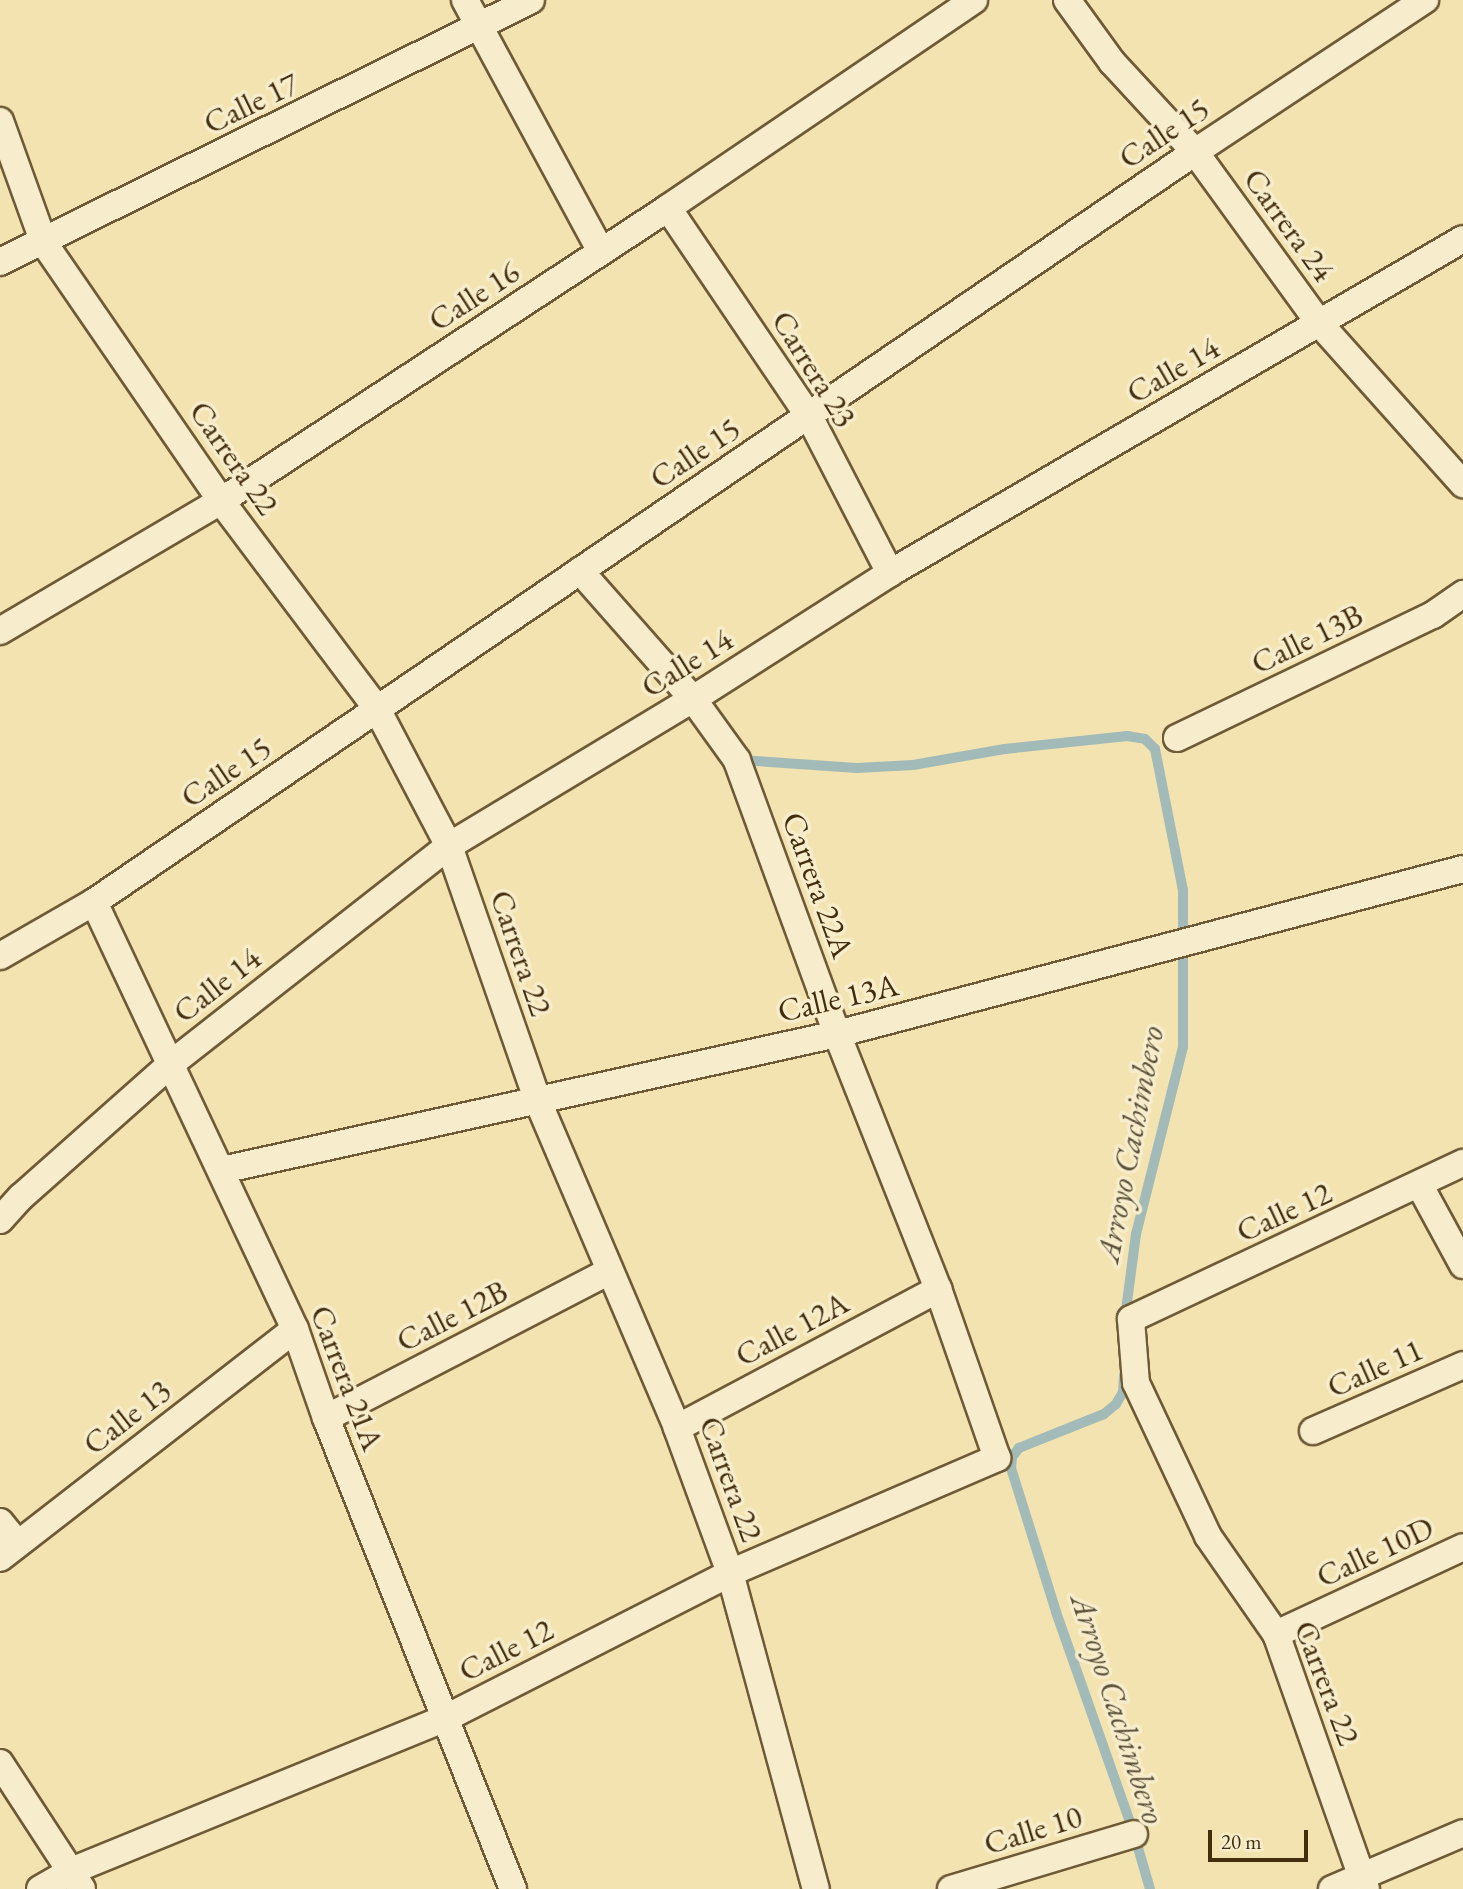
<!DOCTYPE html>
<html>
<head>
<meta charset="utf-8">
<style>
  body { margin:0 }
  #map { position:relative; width:1463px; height:1889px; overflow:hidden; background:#f3e3b0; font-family:"EB Garamond",serif }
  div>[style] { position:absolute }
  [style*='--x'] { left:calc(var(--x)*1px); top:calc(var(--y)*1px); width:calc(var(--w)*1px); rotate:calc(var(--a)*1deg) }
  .stream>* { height:10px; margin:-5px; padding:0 5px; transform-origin:5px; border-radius:5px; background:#a2bbb8 }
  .roads { filter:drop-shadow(2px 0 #6e5a36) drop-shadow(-2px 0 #6e5a36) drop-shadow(0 2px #6e5a36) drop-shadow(0 -2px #6e5a36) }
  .street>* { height:26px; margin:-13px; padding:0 13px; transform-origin:13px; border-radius:13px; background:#f7edcc }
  span { translate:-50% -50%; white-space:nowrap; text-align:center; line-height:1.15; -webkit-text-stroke:7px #f7edcc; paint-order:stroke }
  .street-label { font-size:32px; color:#422d0d }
  .water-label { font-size:33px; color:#5a5038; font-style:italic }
  .scale { position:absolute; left:1208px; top:1830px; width:100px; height:32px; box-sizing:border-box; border:4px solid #422d0d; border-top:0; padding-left:9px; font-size:21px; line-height:24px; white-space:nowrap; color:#422d0d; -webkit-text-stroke:5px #f7edcc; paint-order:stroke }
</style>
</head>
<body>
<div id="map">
  <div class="stream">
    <i style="--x:741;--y:760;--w:116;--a:3.9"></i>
    <i style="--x:857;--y:768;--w:56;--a:-3.1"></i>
    <i style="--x:913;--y:765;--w:93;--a:-9.9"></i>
    <i style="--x:1005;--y:749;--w:123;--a:-6.1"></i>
    <i style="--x:1127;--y:736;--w:18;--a:9"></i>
    <i style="--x:1145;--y:739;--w:14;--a:45"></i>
    <i style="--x:1155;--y:749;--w:144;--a:78.8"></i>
    <i style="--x:1183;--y:890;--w:157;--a:90"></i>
    <i style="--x:1183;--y:1047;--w:193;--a:104.1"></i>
    <i style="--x:1136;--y:1234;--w:85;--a:97.5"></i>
    <i style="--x:1124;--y:1375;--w:17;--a:93"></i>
    <i style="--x:1123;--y:1392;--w:14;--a:120"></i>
    <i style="--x:1116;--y:1404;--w:16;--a:140"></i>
    <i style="--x:1104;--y:1414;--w:92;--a:158.2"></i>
    <i style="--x:1019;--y:1448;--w:11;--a:128"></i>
    <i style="--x:1012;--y:1457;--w:11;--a:95"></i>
    <i style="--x:1011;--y:1468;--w:151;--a:72.6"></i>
    <i style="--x:1056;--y:1612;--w:235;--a:70.6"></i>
    <i style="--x:1134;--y:1834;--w:57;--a:73.8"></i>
  </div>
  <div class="roads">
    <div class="street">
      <i style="--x:465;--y:0;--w:286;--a:61.6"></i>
      <i style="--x:1067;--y:0;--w:77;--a:54"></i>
      <i style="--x:1112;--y:62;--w:122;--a:47.3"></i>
      <i style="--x:1195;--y:152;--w:213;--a:54"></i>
      <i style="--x:1320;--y:324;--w:215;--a:48.2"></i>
      <i style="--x:0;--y:121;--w:130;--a:70.2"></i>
      <i style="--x:44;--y:243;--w:313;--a:55.5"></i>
      <i style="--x:221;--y:501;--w:260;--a:53.1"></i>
      <i style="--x:377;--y:709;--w:155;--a:62.3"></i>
      <i style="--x:449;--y:846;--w:268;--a:70.8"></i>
      <i style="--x:537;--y:1099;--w:358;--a:66.9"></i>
      <i style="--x:677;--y:1428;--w:154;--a:69.9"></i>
      <i style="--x:730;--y:1573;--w:327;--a:74.8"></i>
      <i style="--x:668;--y:208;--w:251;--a:55.9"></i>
      <i style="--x:809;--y:416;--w:177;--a:62.7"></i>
      <i style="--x:0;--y:262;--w:592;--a:-26.26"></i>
      <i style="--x:0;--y:631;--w:256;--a:-30.5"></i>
      <i style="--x:221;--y:501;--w:534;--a:-33.24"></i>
      <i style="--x:668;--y:208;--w:370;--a:-34.2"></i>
      <i style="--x:1177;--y:738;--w:284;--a:-25.7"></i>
      <i style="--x:1433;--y:615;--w:37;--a:-35"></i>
      <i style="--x:94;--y:902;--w:472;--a:64.8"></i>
      <i style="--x:295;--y:1329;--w:94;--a:70.8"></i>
      <i style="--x:326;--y:1418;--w:507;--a:68.35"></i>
      <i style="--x:0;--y:956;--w:108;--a:-29.9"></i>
      <i style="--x:94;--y:902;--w:1332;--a:-34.26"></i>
      <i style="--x:1195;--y:152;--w:276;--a:-33.5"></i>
      <i style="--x:222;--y:1170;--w:630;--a:-12.47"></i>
      <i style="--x:837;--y:1034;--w:647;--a:-14.77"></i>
      <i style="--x:1420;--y:1186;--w:90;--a:61.4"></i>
      <i style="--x:0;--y:1220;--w:31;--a:-48"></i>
      <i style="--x:21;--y:1197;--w:202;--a:-41.6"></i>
      <i style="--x:172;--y:1063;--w:352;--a:-38.1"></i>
      <i style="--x:449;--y:846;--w:285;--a:-31.1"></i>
      <i style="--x:693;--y:699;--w:234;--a:-32.6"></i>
      <i style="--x:890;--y:573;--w:663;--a:-30.24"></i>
      <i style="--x:326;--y:1418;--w:318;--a:-27.4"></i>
      <i style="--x:677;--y:1428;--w:296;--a:-28"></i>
      <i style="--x:1313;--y:1431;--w:164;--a:-23.7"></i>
      <i style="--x:0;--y:1522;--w:28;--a:51"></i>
      <i style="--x:0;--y:1558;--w:373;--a:-37.8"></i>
      <i style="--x:1276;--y:1634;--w:206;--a:-24.9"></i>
      <i style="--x:0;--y:1763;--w:150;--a:56.9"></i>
      <i style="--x:40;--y:1889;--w:36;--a:-30"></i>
      <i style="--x:71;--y:1871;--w:403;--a:-22.2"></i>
      <i style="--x:444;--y:1719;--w:321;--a:-27"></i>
      <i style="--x:730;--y:1573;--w:291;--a:-23.3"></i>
      <i style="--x:997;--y:1458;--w:179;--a:-109.2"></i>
      <i style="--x:938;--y:1289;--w:274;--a:-111.6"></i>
      <i style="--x:837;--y:1034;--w:292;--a:-110.1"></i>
      <i style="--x:737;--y:760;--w:75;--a:-125.8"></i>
      <i style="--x:693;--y:699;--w:171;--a:-131.4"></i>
      <i style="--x:951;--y:1889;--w:191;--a:-16.7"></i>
      <i style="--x:1332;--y:1889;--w:142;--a:-23.1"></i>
      <i style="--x:1366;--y:1889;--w:270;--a:-109.4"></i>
      <i style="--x:1276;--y:1634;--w:119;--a:-124.8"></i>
      <i style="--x:1208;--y:1536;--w:169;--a:-115.2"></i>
      <i style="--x:1136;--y:1383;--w:64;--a:-94.5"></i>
      <i style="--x:1131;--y:1319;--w:367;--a:-25.2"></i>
    </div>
  </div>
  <div class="street-label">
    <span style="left:251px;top:103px;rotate:-26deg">Calle 17</span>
    <span style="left:1164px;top:133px;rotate:-34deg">Calle 15</span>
    <span style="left:1289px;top:225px;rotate:54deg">Carrera 24</span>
    <span style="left:474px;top:296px;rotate:-33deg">Calle 16</span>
    <span style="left:814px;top:369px;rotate:58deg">Carrera 23</span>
    <span style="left:1173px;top:370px;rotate:-30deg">Calle 14</span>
    <span style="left:695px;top:453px;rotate:-34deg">Calle 15</span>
    <span style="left:234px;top:458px;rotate:55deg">Carrera 22</span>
    <span style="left:1307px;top:639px;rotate:-26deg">Calle 13B</span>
    <span style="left:687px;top:663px;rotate:-32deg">Calle 14</span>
    <span style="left:226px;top:772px;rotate:-34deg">Calle 15</span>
    <span style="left:818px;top:885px;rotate:70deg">Carrera 22A</span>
    <span style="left:521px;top:953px;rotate:71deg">Carrera 22</span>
    <span style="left:217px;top:985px;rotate:-38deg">Calle 14</span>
    <span style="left:838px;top:998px;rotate:-13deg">Calle 13A</span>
    <span style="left:1284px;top:1212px;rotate:-25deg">Calle 12</span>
    <span style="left:452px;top:1316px;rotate:-27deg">Calle 12B</span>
    <span style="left:792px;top:1329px;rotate:-28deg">Calle 12A</span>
    <span style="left:1375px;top:1368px;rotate:-24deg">Calle 11</span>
    <span style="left:347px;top:1378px;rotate:69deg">Carrera 21A</span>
    <span style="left:127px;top:1417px;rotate:-38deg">Calle 13</span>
    <span style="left:731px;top:1479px;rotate:70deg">Carrera 22</span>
    <span style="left:1375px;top:1552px;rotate:-25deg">Calle 10D</span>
    <span style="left:506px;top:1650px;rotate:-27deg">Calle 12</span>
    <span style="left:1327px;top:1683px;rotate:69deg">Carrera 22</span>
    <span style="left:1033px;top:1830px;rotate:-17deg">Calle 10</span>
  </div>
  <div class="water-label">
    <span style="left:1130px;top:1144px;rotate:-79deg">Arroyo Cachimbero</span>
    <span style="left:1118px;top:1709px;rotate:72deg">Arroyo Cachimbero</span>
  </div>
  <div class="scale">20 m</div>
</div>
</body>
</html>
